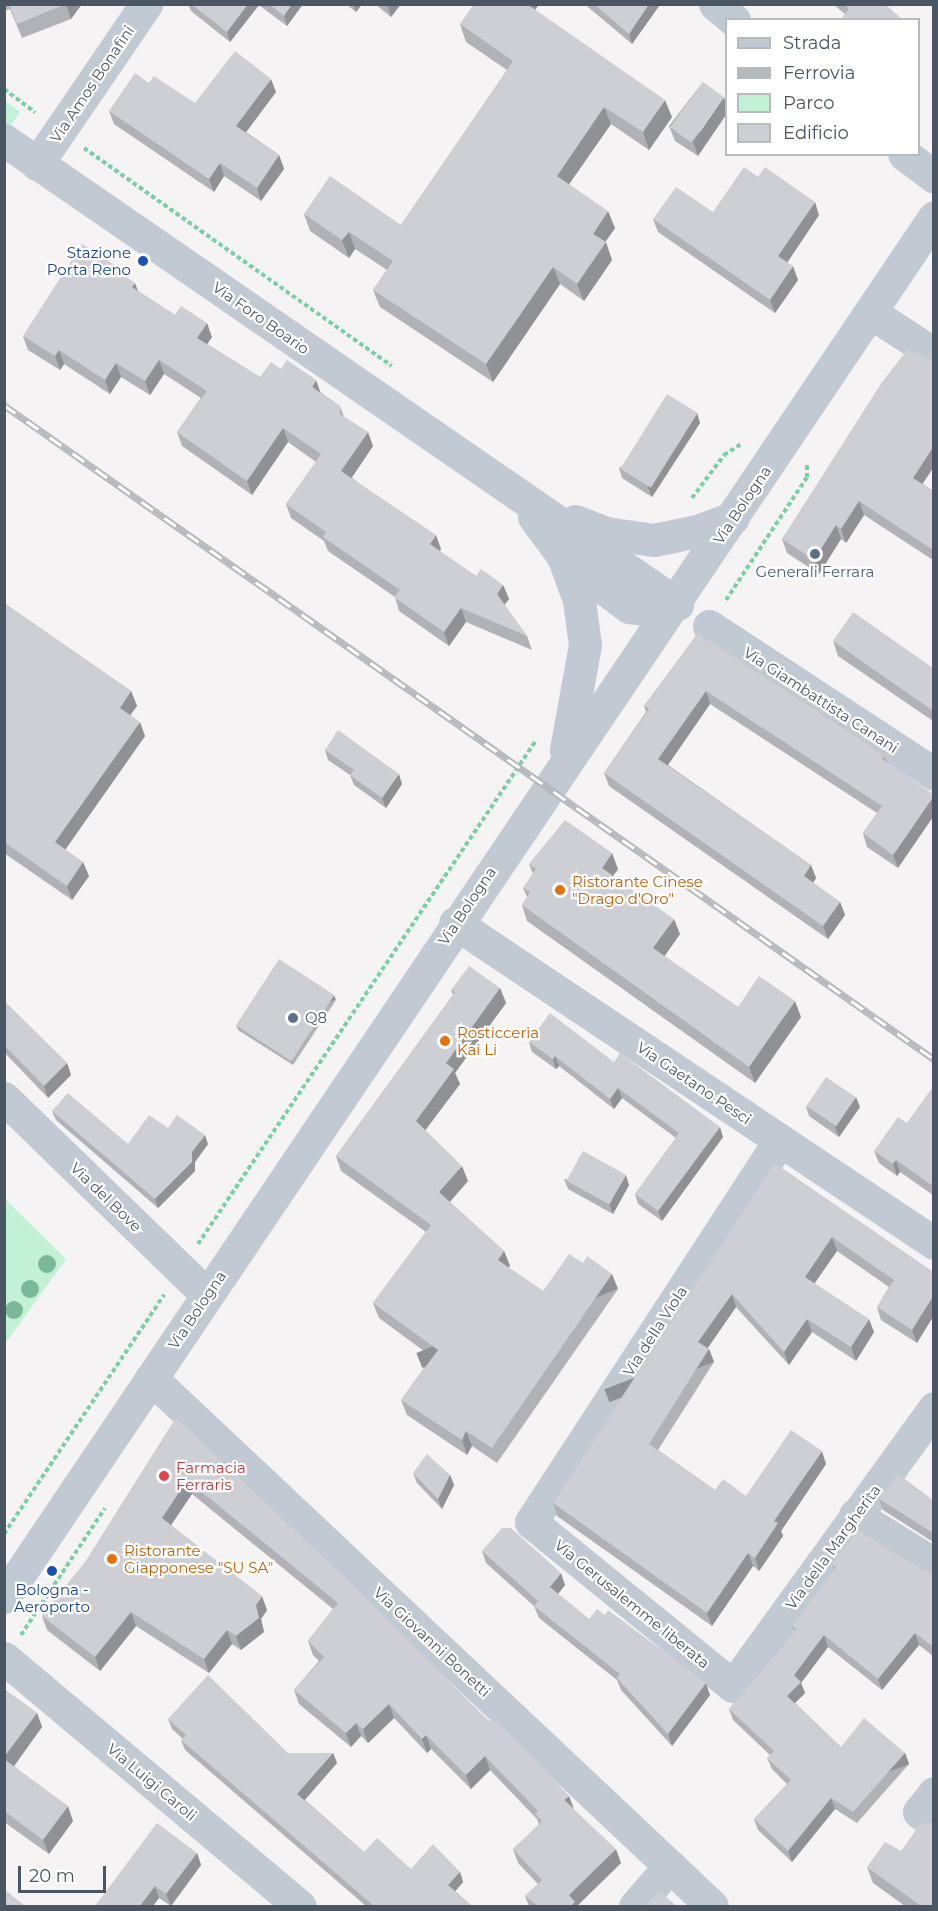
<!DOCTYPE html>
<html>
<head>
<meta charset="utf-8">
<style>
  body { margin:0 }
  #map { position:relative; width:938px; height:1911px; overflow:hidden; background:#f5f3f3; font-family:Montserrat,sans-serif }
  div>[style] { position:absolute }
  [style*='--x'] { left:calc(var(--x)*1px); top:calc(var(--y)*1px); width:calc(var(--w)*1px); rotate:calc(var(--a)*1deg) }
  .green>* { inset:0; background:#c3f1d5 }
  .path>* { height:4px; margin-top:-2px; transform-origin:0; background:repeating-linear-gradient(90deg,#7ad0a6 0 4.5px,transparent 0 7.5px) }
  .minor>* { height:33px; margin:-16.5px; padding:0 16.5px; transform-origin:16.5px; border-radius:16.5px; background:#c1cad2 }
  .tertiary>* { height:33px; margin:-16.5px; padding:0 16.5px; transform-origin:16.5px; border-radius:16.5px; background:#c1cad2 }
  .rail>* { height:7px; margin-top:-3.5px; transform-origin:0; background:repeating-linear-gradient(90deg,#fff 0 14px,#b5b8bd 0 28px); box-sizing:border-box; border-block:2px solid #b5b8bd }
  .trees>* { width:18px; height:18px; margin:-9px; border-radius:50%; background:#7bb799 }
  .wall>* { inset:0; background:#b0b2b7 }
  .shaded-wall>* { inset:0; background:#909195; transform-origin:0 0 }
  .building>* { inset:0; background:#cdcfd5; transform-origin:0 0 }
  .dots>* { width:16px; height:16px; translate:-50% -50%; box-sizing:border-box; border:3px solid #fff; border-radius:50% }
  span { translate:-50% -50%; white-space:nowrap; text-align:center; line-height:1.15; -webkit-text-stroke:4.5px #fff; paint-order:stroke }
  .street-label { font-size:15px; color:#4a5661 }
  .transit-label { font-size:15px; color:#164399 }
  .right { translate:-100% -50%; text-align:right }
  .service-label { font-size:15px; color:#4e5e75 }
  .left { translate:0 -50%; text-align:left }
  .food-label { font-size:15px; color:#c56008 }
  .health-label { font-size:15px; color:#be3a42 }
  .frame { position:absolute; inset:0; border:6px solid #4a5661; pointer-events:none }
  .legend { position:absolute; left:725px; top:18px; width:195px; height:138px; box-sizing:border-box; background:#fff; border:2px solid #b7bbc0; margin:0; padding:8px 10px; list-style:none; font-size:18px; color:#4a5661 }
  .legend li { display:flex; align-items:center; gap:12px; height:30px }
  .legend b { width:30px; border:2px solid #b7bbc0 }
  .scale { position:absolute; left:18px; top:1866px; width:88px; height:27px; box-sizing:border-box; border:3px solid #4a5661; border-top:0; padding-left:8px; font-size:18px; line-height:21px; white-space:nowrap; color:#4a5661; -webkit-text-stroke:4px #fff; paint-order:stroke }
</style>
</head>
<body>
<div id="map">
  <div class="green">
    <i style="clip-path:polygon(4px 100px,20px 112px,8px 129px,5px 127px)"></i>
    <i style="clip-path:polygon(5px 1199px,66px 1259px,5px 1344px)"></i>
  </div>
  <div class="path">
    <i style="--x:4;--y:89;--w:39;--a:37"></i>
    <i style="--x:84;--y:148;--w:377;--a:35.3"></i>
    <i style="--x:692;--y:498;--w:54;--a:-53.3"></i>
    <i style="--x:724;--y:455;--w:20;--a:-33"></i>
    <i style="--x:726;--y:600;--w:147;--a:-56.6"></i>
    <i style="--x:807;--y:477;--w:14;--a:-90"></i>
    <i style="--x:198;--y:1244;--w:605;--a:-56.13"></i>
    <i style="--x:4;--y:1534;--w:288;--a:-56.2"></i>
    <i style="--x:21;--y:1635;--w:152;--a:-56.5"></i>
  </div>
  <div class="minor">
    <i style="--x:715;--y:4;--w:25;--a:40"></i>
    <i style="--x:904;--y:154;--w:38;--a:37"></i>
    <i style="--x:37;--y:164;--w:194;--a:-55.7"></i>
    <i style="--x:870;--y:312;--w:77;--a:33.3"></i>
    <i style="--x:709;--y:626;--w:269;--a:33.3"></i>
    <i style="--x:455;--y:923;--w:576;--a:33.75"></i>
    <i style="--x:4;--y:1098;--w:283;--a:44.1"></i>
    <i style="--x:780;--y:1140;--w:456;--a:123.1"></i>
    <i style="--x:531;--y:1522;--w:260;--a:39.1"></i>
    <i style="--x:733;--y:1686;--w:343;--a:-54.1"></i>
    <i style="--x:151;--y:1378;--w:770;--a:43.26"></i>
    <i style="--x:855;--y:1515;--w:93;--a:31.8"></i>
    <i style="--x:4;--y:1658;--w:386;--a:40"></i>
    <i style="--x:934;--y:1793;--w:24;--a:128"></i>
    <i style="--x:919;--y:1812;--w:18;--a:34"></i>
    <i style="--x:635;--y:1906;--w:53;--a:-48.8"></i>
  </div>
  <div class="tertiary">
    <i style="--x:4;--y:140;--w:817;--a:34.58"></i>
    <i style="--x:534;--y:517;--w:49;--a:53.4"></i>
    <i style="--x:563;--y:556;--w:47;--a:70"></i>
    <i style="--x:579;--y:600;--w:45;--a:82.4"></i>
    <i style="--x:585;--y:645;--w:107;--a:100.3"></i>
    <i style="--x:575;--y:521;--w:33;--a:21"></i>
    <i style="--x:606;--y:533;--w:49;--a:8.3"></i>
    <i style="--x:654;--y:540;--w:44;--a:-11.8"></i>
    <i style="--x:697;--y:531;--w:38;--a:-20"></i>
    <i style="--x:564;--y:558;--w:81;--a:37"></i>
    <i style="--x:629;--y:607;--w:23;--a:7"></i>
    <i style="--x:652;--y:610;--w:26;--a:-13"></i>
    <i style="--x:4;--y:1597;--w:1664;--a:-56.02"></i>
  </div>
  <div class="rail">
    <i style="--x:4;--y:405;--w:1137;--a:35.12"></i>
  </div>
  <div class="trees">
    <i style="left:47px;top:1264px"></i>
    <i style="left:30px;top:1289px"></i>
    <i style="left:14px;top:1310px"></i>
  </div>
  <div class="wall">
    <i style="clip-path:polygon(4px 4px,82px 4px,71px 19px,22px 38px,10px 9px,4px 11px)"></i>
    <i style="clip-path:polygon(188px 4px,303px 4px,287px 26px,259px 5px,230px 42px,191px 11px)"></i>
    <i style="clip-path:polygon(346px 4px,362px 4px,356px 12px)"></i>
    <i style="clip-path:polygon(375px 4px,401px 4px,391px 17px)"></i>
    <i style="clip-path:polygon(539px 4px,535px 10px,672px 117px,649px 150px,611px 124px,569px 184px,615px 228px,605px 242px,612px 260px,584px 301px,560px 284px,493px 382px,380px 307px,373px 290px,387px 270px,355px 249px,349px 258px,310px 231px,304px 214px,401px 225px,507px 70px,466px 42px,460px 24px)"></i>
    <i style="clip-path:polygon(587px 4px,659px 4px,659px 6px,632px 44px,588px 7px)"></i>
    <i style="clip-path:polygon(833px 4px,885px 4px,845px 14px)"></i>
    <i style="clip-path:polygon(703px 82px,698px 156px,675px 141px,669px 126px)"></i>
    <i style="clip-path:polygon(276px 92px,246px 132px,279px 155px,284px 169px,261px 201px,224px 176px,214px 192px,114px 124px,109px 111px,195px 103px)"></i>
    <i style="clip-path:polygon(713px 212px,819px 215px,787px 262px,798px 280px,775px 313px,658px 232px,653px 219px)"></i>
    <i style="clip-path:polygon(124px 275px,138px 291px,175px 315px,212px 337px,207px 344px,260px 377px,320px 392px,340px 406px,344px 417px,373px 446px,351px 477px,441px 549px,439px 551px,476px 576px,503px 585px,509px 599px,504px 605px,527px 636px,532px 650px,466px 622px,449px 646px,399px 611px,395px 597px,328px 551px,324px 541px,291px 518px,286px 504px,316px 462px,288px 442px,252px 495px,182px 446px,177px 432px,201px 398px,164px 374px,150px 395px,121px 377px,110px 394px,64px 364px,60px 370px,28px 350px,23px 336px)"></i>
    <i style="clip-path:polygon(927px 359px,923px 484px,933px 491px,933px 560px,864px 515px,846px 543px,841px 539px,819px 574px,787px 553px,782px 539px)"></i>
    <i style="clip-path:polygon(697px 413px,700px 423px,652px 497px,622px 478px,619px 468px)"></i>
    <i style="clip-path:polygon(4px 603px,131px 691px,137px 706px,130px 715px,145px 736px,65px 850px,83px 862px,89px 876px,72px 900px,4px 853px)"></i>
    <i style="clip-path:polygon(698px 633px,884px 755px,887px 762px,898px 868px,867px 847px,863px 833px,877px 813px,710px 704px,668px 765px,811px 865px,816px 878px,813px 883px,840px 902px,845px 915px,828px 939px,609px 786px,604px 773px,646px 712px,644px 706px)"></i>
    <i style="clip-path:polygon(833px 641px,933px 668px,933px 721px,838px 656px)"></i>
    <i style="clip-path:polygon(325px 750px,402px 784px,386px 808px,354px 785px,350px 775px,328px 760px)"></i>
    <i style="clip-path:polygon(529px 864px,618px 869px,613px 876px,680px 934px,664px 956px,738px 1007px,801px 1017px,755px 1083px,527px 921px,522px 905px,527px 897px,523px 888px,533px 874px)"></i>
    <i style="clip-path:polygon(500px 988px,506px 1003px,455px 1073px,460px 1084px,425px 1130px,468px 1181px,450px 1202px,504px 1251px,510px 1266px,509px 1268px,543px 1291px,618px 1289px,497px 1463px,472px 1446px,467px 1455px,407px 1415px,401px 1400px,432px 1357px,379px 1318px,373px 1303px,426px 1232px,341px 1171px,336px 1156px,453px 995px,451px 990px)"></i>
    <i style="clip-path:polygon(336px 1000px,293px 1065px,238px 1030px,236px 1025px)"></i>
    <i style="clip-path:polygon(4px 1001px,67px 1063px,71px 1075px,48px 1098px,4px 1052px)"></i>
    <i style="clip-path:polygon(529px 1042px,614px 1062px,723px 1137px,662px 1221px,638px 1204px,635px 1194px,676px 1138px,622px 1098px,614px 1109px,559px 1066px,556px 1069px,532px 1052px)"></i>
    <i style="clip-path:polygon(933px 1089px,933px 1195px,900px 1172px,897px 1176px,879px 1163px,874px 1151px,907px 1123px)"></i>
    <i style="clip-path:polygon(806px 1106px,860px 1107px,839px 1137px,809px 1116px)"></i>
    <i style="clip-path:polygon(52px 1111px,128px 1144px,168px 1128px,208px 1144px,195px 1162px,195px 1171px,158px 1208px,56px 1120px)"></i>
    <i style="clip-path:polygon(774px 1163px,933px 1272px,917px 1343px,881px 1320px,877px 1307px,889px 1287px,837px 1251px,814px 1283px,874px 1332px,856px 1361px,812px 1332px,789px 1365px,736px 1307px,707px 1348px,709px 1349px,714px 1362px,658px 1450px,715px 1490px,746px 1496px,826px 1464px,781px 1531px,783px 1536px,759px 1571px,753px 1566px,712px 1626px,557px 1516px,553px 1503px)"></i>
    <i style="clip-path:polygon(564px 1179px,629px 1185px,613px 1214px,568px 1189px)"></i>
    <i style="clip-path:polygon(176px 1418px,574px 1810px,621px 1863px,577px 1906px,529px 1906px,525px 1896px,538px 1884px,518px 1863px,513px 1849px,539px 1825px,537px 1819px,490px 1770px,471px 1789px,431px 1749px,427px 1753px,394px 1718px,368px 1743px,361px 1736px,351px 1747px,299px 1704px,294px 1690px,319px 1661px,313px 1655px,308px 1641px,333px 1609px,192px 1494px,171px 1525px,267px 1610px,261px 1619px,264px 1632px,241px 1650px,232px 1644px,209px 1673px,136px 1626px,100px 1671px,47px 1630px,42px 1616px,86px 1561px)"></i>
    <i style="clip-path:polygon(413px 1473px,450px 1475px,454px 1485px,442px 1509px,417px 1483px)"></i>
    <i style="clip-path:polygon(879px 1499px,933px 1501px,933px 1542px,883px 1510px)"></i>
    <i style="clip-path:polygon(482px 1551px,565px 1585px,558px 1594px,589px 1619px,605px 1615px,710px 1695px,672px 1746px,621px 1690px,617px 1680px,539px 1618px,534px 1606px,486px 1563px)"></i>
    <i style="clip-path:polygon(832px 1565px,921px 1569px,930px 1571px,933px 1569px,933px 1656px,919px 1645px,882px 1690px,828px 1647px,801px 1683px,805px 1693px,795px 1703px,841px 1747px,905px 1753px,909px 1764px,857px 1823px,835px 1809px,792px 1862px,758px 1830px,754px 1819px,787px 1784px,772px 1769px,767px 1758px,770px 1755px,733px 1720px,729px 1709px,794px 1631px,792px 1626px,834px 1570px)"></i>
    <i style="clip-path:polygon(4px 1689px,37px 1713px,42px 1727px,14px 1766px,73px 1821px,49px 1854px,4px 1822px)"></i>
    <i style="clip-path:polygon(168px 1719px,288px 1753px,333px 1753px,337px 1763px,305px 1800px,364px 1852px,411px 1869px,460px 1872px,463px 1882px,455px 1891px,472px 1906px,366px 1906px,185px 1750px,181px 1740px,183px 1739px,172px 1729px)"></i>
    <i style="clip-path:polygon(197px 1853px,201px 1865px,171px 1906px,159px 1898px,153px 1906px,95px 1906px)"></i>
    <i style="clip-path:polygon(867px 1867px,933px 1906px,905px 1906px,873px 1883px)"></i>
  </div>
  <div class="shaded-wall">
    <i style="clip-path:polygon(66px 4px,82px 4px,71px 19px)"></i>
    <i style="clip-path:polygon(248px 4px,259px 5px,230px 42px,227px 32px)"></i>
    <i style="clip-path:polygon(292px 4px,303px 4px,287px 26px,284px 16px)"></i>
    <i style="clip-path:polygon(353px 4px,362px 4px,356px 12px)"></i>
    <i style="clip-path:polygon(387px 4px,401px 4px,391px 17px)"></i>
    <i style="clip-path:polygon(524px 4px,539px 4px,529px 19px)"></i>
    <i style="clip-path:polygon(649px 4px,659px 4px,659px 6px,632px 44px,629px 34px)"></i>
    <i style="clip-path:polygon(271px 79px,276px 92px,241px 139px,236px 126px)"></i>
    <i style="clip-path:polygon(724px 97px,726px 104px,726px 115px,698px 156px,693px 142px)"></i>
    <i style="clip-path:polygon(665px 100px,672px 117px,649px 150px,643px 132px)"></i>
    <i style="clip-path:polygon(604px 107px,611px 124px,563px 193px,557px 176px)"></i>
    <i style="clip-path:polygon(279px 155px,284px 169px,261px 201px,257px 188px)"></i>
    <i style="clip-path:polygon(220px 163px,224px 176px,214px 192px,209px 179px)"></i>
    <i style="clip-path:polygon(815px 202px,819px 215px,783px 269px,778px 256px)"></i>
    <i style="clip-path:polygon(608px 211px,615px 228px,599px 251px,593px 234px)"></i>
    <i style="clip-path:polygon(349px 232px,355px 249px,349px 258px,342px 240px)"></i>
    <i style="clip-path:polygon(606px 242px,612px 260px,584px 301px,577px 284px)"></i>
    <i style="clip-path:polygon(793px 266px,798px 280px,775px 313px,770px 300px)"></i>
    <i style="clip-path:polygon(553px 267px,560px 284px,493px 382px,486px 364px)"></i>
    <i style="clip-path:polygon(135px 283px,140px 297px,132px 287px)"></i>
    <i style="clip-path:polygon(207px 323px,212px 337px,202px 352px,197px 338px)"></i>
    <i style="clip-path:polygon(59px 350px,64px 364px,60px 370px,55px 356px)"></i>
    <i style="clip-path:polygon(159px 360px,164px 374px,150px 395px,145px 381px)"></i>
    <i style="clip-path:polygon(116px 363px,121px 377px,110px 394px,105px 380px)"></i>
    <i style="clip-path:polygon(316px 380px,321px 394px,312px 387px)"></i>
    <i style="clip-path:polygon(697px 413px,700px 423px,652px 497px,648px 487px)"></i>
    <i style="clip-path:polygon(283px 428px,288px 442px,252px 495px,247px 481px)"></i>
    <i style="clip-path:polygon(368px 432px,373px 446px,347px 485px,341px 471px)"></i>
    <i style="clip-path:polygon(933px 447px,933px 468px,918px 491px,913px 478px)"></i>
    <i style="clip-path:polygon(859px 501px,864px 515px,846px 543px,841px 529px)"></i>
    <i style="clip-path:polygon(836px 525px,841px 539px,819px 574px,814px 560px)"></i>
    <i style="clip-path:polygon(436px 535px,441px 549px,435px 558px,430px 544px)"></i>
    <i style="clip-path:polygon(503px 585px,509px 599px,502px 608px,497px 594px)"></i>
    <i style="clip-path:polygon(461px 608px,466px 622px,449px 646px,444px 632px)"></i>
    <i style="clip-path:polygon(131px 691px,137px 706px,125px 722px,120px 708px)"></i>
    <i style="clip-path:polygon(706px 691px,710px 704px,663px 772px,658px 759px)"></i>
    <i style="clip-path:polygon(140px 722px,145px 736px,60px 857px,55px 842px)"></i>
    <i style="clip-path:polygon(399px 774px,402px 784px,386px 808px,382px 798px)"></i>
    <i style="clip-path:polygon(933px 797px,933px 817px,898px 868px,893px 855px)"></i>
    <i style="clip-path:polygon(612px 853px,618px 869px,607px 884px,602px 868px)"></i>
    <i style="clip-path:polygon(83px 862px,89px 876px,72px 900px,67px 886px)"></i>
    <i style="clip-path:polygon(811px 865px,816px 878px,809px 889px,804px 876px)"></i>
    <i style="clip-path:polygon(840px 902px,845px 915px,828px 939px,823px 926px)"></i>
    <i style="clip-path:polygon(674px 919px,680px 934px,659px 964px,653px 948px)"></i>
    <i style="clip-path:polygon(500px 988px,506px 1003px,455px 1073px,460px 1084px,421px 1136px,416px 1121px,446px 1063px)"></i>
    <i style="left:334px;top:995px;width:5px;height:78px;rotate:68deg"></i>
    <i style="clip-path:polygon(795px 1001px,801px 1017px,755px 1083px,749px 1067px)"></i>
    <i style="clip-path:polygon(555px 1056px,559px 1066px,556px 1069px,553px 1059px)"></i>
    <i style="clip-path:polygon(67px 1063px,71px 1075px,48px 1098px,44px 1086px)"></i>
    <i style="clip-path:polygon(618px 1088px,622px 1098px,614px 1109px,610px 1099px)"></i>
    <i style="clip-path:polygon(856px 1097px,860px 1107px,839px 1137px,835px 1127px)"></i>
    <i style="clip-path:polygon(720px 1127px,723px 1137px,662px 1221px,658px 1211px)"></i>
    <i style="clip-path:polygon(205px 1135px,208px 1144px,195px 1162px,195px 1171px,158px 1208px,155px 1199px,192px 1152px)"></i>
    <i style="clip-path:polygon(896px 1160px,900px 1172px,897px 1176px,893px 1164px)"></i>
    <i style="clip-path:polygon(462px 1166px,468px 1181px,445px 1207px,439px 1192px)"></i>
    <i style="clip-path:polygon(626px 1175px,629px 1185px,613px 1214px,609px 1204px)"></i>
    <i style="clip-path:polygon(832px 1237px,837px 1251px,810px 1290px,805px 1277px)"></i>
    <i style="clip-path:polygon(504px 1251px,510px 1266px,503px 1275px,498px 1260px)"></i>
    <i style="left:612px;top:1274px;width:16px;height:211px;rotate:68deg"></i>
    <i style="clip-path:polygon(732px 1294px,736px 1307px,703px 1355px,698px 1342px)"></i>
    <i style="clip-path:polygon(933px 1296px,933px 1317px,917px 1343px,912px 1330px)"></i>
    <i style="clip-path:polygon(807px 1319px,812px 1332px,789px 1365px,784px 1352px)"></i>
    <i style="clip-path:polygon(869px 1319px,874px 1332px,856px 1361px,851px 1347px)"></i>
    <i style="left:709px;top:1349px;width:14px;height:112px;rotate:69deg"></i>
    <i style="clip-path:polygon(466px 1431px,472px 1446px,467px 1455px,462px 1440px)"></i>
    <i style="clip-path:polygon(822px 1451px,826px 1464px,781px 1531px,783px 1536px,759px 1571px,755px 1558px,774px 1521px)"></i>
    <i style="clip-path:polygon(450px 1475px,454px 1485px,442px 1509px,438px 1499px)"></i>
    <i style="clip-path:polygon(187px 1480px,192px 1494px,167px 1531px,162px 1518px)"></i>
    <i style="clip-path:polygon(748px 1553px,753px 1566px,712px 1626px,707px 1613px)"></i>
    <i style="clip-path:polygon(561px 1573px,565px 1585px,554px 1599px,550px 1587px)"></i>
    <i style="clip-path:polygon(262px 1596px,267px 1610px,261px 1619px,264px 1632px,241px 1650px,236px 1636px)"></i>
    <i style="clip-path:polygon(131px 1612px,136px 1626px,100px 1671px,95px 1657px)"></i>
    <i style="clip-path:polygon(227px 1630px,232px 1644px,209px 1673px,204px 1659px)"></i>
    <i style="clip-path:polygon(915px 1633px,919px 1645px,882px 1690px,878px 1679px)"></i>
    <i style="clip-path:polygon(824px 1635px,828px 1647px,801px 1683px,805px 1693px,791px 1707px,787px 1696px,794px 1675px)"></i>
    <i style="clip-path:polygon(706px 1683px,710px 1695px,672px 1746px,668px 1734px)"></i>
    <i style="clip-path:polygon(389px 1704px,394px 1718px,368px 1743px,363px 1729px)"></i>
    <i style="clip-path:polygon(37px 1713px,42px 1727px,9px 1773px,4px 1762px,4px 1757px)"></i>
    <i style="clip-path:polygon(356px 1723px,361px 1736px,351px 1747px,346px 1733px)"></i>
    <i style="clip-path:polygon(426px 1735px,431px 1749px,427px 1753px,422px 1739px)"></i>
    <i style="clip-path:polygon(333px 1753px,337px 1763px,301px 1804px,297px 1794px)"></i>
    <i style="left:905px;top:1753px;width:12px;height:79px;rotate:70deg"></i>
    <i style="clip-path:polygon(485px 1756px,490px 1770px,471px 1789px,466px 1775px)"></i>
    <i style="clip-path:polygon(569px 1796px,574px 1809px,564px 1800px)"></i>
    <i style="clip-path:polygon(831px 1798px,835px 1809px,792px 1862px,788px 1851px)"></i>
    <i style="clip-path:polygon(68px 1806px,73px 1821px,49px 1854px,43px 1840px)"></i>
    <i style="clip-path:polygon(616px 1849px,621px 1863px,577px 1906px,571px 1906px,569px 1895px)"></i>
    <i style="clip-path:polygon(197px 1853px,201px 1865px,171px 1906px,166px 1894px)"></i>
    <i style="clip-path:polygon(460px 1872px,463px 1882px,452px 1895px,448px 1885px)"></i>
    <i style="clip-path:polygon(155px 1886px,159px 1898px,153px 1906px,140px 1906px)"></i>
  </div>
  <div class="building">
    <i style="clip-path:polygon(9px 4px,66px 4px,17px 24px)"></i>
    <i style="clip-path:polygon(191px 4px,248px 4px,227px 32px)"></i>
    <i style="clip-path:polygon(269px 4px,292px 4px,284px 16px)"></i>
    <i style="clip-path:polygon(474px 4px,527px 4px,665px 100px,643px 132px,604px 107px,557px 176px,608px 211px,593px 234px,606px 242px,577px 284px,553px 267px,486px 364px,373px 290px,393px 261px,349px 232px,342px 240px,304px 214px,330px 176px,401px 225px,513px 61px,460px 24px)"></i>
    <i style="clip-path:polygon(594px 4px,649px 4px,629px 34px)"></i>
    <i style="clip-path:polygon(844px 4px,885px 4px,903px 20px,840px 20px,849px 9px)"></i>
    <i style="clip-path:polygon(235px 51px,271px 79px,236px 126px,279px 155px,257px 188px,220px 163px,209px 179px,109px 111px,135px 73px,149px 83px,154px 76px,195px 103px)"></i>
    <i style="left:703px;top:82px;width:26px;height:56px;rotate:36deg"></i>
    <i style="clip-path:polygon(744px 167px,758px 177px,765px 167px,815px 202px,778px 256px,793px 266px,770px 300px,653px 219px,676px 187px,713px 212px)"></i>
    <i style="clip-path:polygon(82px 244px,121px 269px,119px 272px,135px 283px,132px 287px,175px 315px,181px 306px,207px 323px,197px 338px,260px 377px,271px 362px,281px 369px,287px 360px,316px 380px,312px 387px,340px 406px,340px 414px,368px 432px,341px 471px,436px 535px,430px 544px,476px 576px,481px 569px,503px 585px,497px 594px,527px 636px,461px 608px,444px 632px,394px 597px,400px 590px,323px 537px,326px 532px,286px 504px,321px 454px,283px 428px,247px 481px,177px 432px,207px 391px,159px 360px,145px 381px,116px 363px,105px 380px,59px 350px,55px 356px,23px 336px)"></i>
    <i style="clip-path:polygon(908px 349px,927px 359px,933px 358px,933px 447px,913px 478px,933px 491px,933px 550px,859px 501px,841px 529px,836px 525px,814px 560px,782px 539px,882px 382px)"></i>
    <i style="left:667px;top:394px;width:36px;height:88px;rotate:32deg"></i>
    <i style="clip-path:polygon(4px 603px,131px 691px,120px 708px,140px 722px,55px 842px,83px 862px,67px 886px,4px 842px)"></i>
    <i style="clip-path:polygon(853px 612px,933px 668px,933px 711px,833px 641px)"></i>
    <i style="clip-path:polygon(698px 633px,884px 755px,882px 759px,933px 794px,933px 797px,893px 855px,863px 833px,882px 806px,706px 691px,658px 759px,811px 865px,804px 876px,840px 902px,823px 926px,604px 773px,649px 709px,644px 706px)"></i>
    <i style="clip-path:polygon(338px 730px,399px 774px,382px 798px,350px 775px,354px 770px,325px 750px)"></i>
    <i style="clip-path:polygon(565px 820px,612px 853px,602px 868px,674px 919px,653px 948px,738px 1007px,759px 976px,795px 1001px,749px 1067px,522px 905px,530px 892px,523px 888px,536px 869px,529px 864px)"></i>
    <i style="left:279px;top:959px;width:66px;height:79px;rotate:33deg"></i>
    <i style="clip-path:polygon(469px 966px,500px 988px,446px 1063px,454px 1069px,416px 1121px,462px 1166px,439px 1192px,504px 1251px,498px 1260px,543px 1291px,569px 1254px,583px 1263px,587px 1256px,612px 1274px,492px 1448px,466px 1431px,462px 1440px,401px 1400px,438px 1350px,373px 1303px,431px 1225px,336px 1156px,455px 992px,451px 990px)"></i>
    <i style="clip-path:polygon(4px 1001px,67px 1063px,44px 1086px,4px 1045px)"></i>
    <i style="clip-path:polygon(550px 1013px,614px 1062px,620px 1053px,720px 1127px,658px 1211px,635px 1194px,679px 1133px,618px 1088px,610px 1099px,555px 1056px,553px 1059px,529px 1042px)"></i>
    <i style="left:826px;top:1077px;width:36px;height:35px;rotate:34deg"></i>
    <i style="clip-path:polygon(932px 1088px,933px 1089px,933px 1186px,896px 1160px,893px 1164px,874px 1151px,898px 1117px,907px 1123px)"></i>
    <i style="clip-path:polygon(68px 1093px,128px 1144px,149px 1115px,168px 1128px,177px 1115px,205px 1135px,192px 1152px,192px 1162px,155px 1199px,52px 1111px)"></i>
    <i style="left:583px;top:1151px;width:49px;height:34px;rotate:29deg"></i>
    <i style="clip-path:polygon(774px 1163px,933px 1272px,933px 1296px,912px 1330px,877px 1307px,894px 1280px,832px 1237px,805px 1277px,869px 1319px,851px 1347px,807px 1319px,784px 1352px,732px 1294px,698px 1342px,709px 1349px,649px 1444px,715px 1490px,723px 1479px,746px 1496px,791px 1430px,822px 1451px,774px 1521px,778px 1523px,755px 1558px,748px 1553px,707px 1613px,553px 1503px)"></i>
    <i style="clip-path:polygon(176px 1418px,347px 1580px,489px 1721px,492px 1718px,526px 1750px,569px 1796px,564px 1800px,616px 1849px,569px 1895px,575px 1902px,571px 1906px,538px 1906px,525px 1896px,542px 1880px,513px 1849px,542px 1821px,535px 1814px,538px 1811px,485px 1756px,466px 1775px,426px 1735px,422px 1739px,389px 1704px,363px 1729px,356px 1723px,346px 1733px,294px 1690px,324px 1657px,308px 1641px,338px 1603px,187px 1480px,162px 1518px,262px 1596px,256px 1605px,259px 1618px,236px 1636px,227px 1630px,204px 1659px,131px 1612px,95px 1657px,42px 1616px,86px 1561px)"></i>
    <i style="clip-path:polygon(427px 1454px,450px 1475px,438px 1499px,413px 1473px)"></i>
    <i style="clip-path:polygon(898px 1474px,929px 1497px,933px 1501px,933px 1533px,879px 1499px)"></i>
    <i style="clip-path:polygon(502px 1528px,511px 1528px,561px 1573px,550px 1587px,589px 1619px,597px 1609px,605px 1615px,608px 1610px,706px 1683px,668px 1734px,617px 1678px,620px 1674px,534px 1606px,538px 1601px,482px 1551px)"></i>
    <i style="clip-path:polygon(857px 1530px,921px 1569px,930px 1571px,933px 1569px,933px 1647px,915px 1633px,878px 1679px,824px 1635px,794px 1675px,801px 1682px,787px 1696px,841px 1747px,864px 1718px,905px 1753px,853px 1812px,831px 1798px,788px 1851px,754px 1819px,791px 1780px,767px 1758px,774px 1751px,729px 1709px,796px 1629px,792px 1626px,836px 1567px,832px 1565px)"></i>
    <i style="clip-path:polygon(208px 1675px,288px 1753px,333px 1753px,297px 1794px,364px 1852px,377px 1838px,411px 1869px,433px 1844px,460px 1872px,448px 1885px,472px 1906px,374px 1906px,181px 1740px,186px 1735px,168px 1719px)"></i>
    <i style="clip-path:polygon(4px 1689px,37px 1713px,4px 1757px)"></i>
    <i style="clip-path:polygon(4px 1759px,68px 1806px,43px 1840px,4px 1811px)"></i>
    <i style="clip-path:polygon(157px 1823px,197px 1853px,166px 1894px,155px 1886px,140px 1906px,95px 1906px)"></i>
    <i style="clip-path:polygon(921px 1823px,933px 1823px,933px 1906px,921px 1906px,867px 1867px,885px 1842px,901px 1851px)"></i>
    <i style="clip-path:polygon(4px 1889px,25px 1906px,4px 1906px)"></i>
    <i style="clip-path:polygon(660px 1891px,676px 1906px,645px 1906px)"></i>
  </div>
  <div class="dots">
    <i style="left:143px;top:261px;background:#1a4fb4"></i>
    <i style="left:815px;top:554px;background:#5c6f8a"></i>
    <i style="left:560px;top:890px;background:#e8710a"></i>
    <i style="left:293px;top:1018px;background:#5c6f8a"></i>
    <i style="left:445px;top:1041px;background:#e8710a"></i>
    <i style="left:164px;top:1476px;background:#e0444e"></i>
    <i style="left:112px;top:1559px;background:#e8710a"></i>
    <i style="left:52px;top:1571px;background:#1a4fb4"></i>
  </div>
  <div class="street-label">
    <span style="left:92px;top:84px;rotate:-56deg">Via Amos Bonafini</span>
    <span style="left:261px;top:318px;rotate:35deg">Via Foro Boario</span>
    <span style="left:742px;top:505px;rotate:-56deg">Via Bologna</span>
    <span style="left:821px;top:700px;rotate:33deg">Via Giambattista Canani</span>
    <span style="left:467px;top:906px;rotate:-56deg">Via Bologna</span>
    <span style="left:694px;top:1083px;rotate:34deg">Via Gaetano Pesci</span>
    <span style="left:106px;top:1197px;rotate:44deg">Via del Bove</span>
    <span style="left:197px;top:1310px;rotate:-56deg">Via Bologna</span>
    <span style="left:655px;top:1331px;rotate:-57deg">Via della Viola</span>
    <span style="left:833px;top:1547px;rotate:-54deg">Via della Margherita</span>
    <span style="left:632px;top:1604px;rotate:39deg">Via Gerusalemme liberata</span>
    <span style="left:432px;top:1642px;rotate:43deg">Via Giovanni Bonetti</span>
    <span style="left:152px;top:1782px;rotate:40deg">Via Luigi Caroli</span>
  </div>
  <div class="transit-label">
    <span class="right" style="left:131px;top:261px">Stazione<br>Porta Reno</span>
    <span style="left:52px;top:1598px">Bologna -<br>Aeroporto</span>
  </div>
  <div class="service-label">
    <span style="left:815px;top:572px">Generali Ferrara</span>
    <span class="left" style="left:305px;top:1018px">Q8</span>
  </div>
  <div class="food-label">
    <span class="left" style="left:572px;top:890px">Ristorante Cinese<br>"Drago d'Oro"</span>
    <span class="left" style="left:457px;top:1041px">Rosticceria<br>Kai Li</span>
    <span class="left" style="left:124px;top:1559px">Ristorante<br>Giapponese "SU SA"</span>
  </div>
  <div class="health-label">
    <span class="left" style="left:176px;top:1476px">Farmacia<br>Ferraris</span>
  </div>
  <div class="frame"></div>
  <ul class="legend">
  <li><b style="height:8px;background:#c1cad2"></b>Strada</li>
  <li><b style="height:8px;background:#b5b8bd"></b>Ferrovia</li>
  <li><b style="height:16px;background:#c3f1d5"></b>Parco</li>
  <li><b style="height:16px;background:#cdcfd5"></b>Edificio</li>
  </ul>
  <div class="scale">20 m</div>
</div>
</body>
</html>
